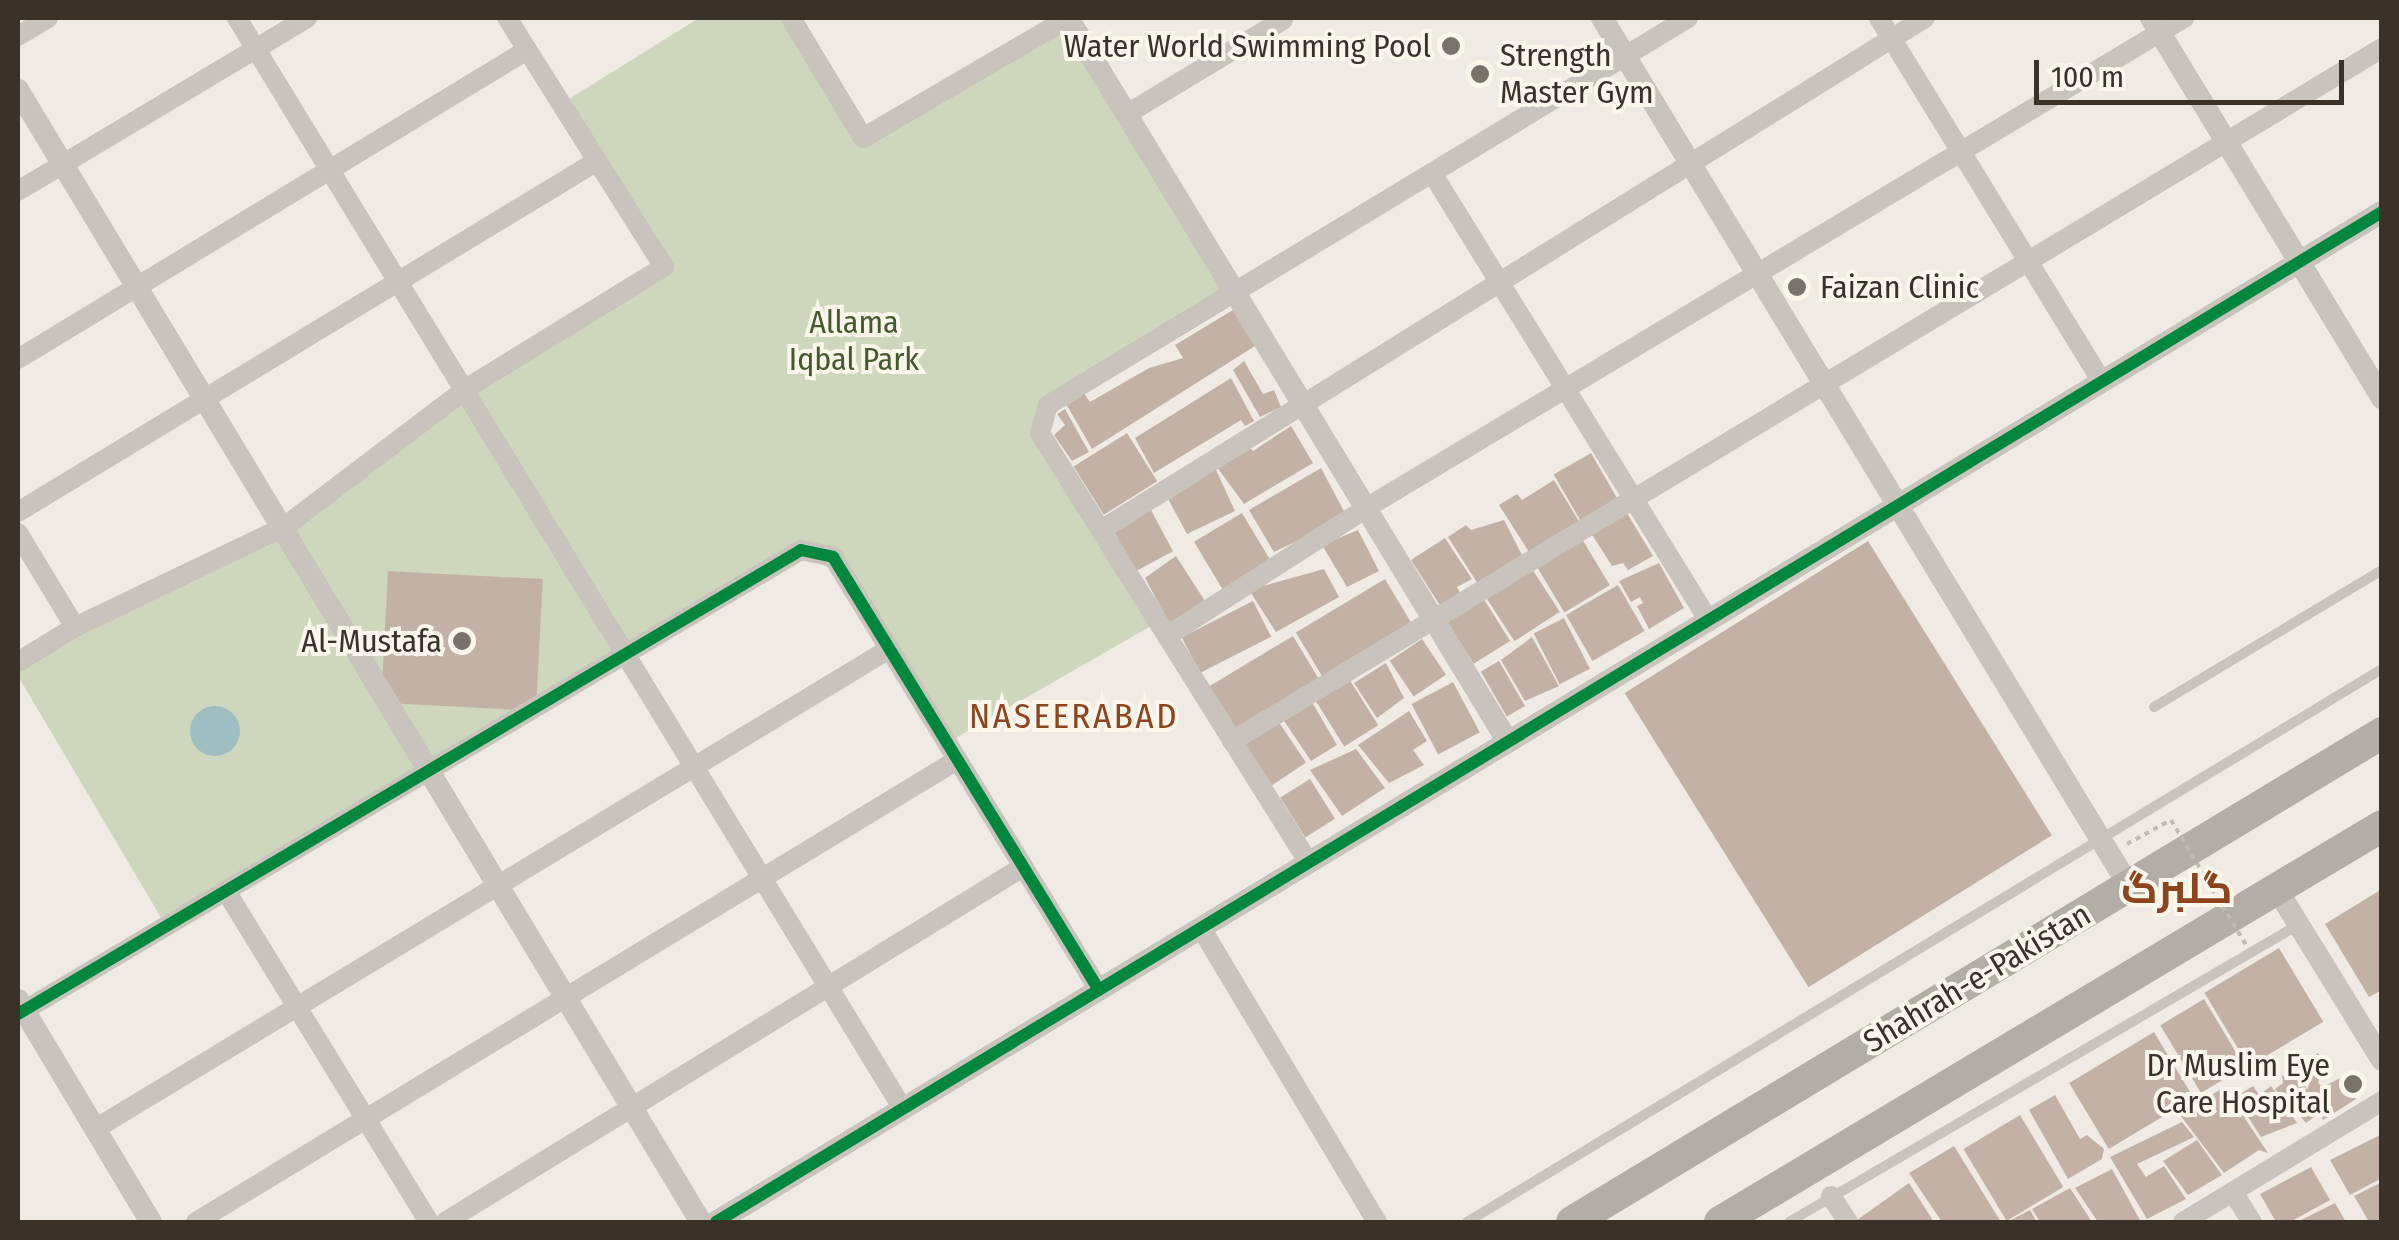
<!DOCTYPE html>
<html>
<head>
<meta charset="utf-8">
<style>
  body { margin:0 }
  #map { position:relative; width:2399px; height:1240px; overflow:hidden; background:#efebe4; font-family:"Fira Sans Condensed",Cairo,sans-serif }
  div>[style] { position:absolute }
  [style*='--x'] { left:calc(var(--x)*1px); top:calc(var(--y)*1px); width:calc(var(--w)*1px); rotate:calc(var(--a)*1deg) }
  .green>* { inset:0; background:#ced6bd }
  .water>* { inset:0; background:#9ebec2 }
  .round { border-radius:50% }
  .building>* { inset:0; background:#c4b1a5; transform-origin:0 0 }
  .path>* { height:4px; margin-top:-2px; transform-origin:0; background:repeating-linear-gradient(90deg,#c1bbb4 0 5px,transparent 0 10px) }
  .service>* { height:10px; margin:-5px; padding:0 5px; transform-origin:5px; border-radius:5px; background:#c8c3bc }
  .minor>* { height:20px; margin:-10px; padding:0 10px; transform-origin:10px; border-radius:10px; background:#c8c3bc }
  .tertiary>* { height:22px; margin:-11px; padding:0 11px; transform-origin:11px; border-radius:11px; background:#c8c3bc }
  .trunk>* { height:32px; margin:-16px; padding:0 16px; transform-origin:16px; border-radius:16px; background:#b2aea7 }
  .path-bridge>* { height:4px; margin-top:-2px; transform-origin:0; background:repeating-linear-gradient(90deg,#c1bbb4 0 5px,transparent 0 10px) }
  .cycleway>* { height:12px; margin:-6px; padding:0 6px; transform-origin:6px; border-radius:6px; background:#00873e }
  .dots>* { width:28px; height:28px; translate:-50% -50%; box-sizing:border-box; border:5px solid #fbf6ec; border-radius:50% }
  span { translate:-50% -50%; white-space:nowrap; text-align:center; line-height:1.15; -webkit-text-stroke:8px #fbf6ec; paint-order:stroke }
  .poi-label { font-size:32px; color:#3a3129 }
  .right { translate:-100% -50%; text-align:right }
  .left { translate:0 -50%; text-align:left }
  .park-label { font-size:32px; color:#445a2c }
  .street-label { font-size:32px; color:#3a3129 }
  .neighbourhood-label { font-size:35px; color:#8e451e; letter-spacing:2.5px }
  .district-label { font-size:42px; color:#8e451e; font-weight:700 }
  .frame { position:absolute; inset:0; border:20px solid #3a3129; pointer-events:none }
  .scale { position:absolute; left:2034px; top:60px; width:310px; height:45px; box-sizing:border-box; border:5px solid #3a3129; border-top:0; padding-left:12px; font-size:30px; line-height:35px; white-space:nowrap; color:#3a3129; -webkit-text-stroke:8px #fbf6ec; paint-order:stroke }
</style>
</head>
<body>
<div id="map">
  <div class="green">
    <i style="clip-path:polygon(699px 18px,791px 18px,864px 138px,1068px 18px,1236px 293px,1048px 405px,1041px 422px,1158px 622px,947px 743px,818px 551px,166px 926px,18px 676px,18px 663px,284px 527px,467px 388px,664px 268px,561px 104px)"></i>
  </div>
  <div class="water">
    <i class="round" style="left:190px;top:706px;width:50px;height:50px"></i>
  </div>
  <div class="building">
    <i style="clip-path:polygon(1233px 310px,1255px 346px,1092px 449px,1065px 402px,1083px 392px,1090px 402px,1149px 368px,1183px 358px,1175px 345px)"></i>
    <i style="clip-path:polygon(1244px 361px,1263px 394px,1274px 390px,1281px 407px,1260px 417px,1233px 370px)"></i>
    <i style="clip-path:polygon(1231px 378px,1254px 421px,1245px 426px,1241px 420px,1154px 473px,1135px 438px)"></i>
    <i style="clip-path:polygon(1065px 409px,1089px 452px,1072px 461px,1054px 435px,1065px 425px,1057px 414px)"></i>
    <i style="clip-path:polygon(1291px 426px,1313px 463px,1244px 504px,1211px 459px,1235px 511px,1187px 534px,1161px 486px,1211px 459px,1246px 443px,1253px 451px)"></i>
    <i style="left:1127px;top:433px;width:57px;height:63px;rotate:58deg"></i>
    <i style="left:1591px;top:453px;width:58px;height:43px;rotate:60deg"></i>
    <i style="clip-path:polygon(1321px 468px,1347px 517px,1274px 552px,1249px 510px)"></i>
    <i style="clip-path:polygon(1554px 480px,1580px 523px,1529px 552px,1499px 505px,1517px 494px,1522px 500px)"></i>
    <i style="left:1150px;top:508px;width:49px;height:43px;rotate:62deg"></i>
    <i style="clip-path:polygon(1625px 510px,1653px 556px,1628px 570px,1623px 563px,1612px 566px,1589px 530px)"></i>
    <i style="left:1242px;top:513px;width:58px;height:56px;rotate:59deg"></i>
    <i style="clip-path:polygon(1504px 520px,1523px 557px,1478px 584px,1448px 537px,1466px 525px,1471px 530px)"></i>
    <i style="clip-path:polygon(1358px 530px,1379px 571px,1347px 587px,1322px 545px)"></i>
    <i style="clip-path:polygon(1445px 538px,1472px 579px,1457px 587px,1462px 596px,1441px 607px,1411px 560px)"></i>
    <i style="left:1582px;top:539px;width:54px;height:53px;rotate:59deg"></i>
    <i style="left:1868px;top:541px;width:347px;height:287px;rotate:58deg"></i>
    <i style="clip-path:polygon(1176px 556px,1205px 601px,1169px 623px,1145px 578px)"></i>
    <i style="clip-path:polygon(1659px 563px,1684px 608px,1649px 629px,1637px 606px,1643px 603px,1640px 597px,1631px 602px,1619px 581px)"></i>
    <i style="clip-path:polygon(1324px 569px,1339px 597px,1276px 632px,1249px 590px)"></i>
    <i style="left:1532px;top:569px;width:51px;height:54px;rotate:57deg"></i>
    <i style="left:388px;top:571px;width:155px;height:132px;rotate:3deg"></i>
    <i style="left:1385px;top:579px;width:51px;height:104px;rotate:59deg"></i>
    <i style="left:1618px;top:585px;width:53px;height:60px;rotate:60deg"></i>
    <i style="left:1482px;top:596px;width:53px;height:43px;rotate:58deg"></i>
    <i style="left:1253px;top:601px;width:40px;height:80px;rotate:63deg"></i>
    <i style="left:1564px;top:618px;width:57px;height:34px;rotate:63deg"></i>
    <i style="left:1293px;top:636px;width:51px;height:99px;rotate:59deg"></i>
    <i style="clip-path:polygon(1532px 637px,1559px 686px,1525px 701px,1501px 660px)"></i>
    <i style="left:1422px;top:639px;width:43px;height:39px;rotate:56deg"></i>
    <i style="left:1499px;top:661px;width:52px;height:21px;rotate:60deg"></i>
    <i style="clip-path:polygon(1386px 663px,1404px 698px,1377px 718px,1354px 683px)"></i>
    <i style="left:1348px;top:677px;width:57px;height:40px;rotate:58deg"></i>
    <i style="left:1453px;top:682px;width:57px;height:47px;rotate:62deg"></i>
    <i style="clip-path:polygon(1312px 702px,1337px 745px,1311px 761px,1278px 712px)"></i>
    <i style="clip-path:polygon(1409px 711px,1427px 741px,1413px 750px,1424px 765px,1389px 783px,1358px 745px)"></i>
    <i style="left:1278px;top:721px;width:50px;height:43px;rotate:56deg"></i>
    <i style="clip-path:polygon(1356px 749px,1385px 788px,1342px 816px,1310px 770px)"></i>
    <i style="left:1310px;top:779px;width:47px;height:35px;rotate:58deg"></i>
    <i style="clip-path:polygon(2382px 889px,2382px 990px,2369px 997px,2325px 924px)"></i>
    <i style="left:2279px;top:948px;width:86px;height:87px;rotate:59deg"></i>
    <i style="left:2204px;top:999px;width:79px;height:51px;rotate:59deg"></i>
    <i style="left:2154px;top:1032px;width:77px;height:99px;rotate:59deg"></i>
    <i style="clip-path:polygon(2318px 1053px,2324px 1065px,2318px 1083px,2323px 1087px,2342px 1077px,2356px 1099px,2323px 1120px,2319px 1113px,2306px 1123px,2301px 1117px,2315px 1105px,2311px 1101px,2294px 1115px,2285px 1102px,2292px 1097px,2281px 1097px,2275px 1089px,2283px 1083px,2282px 1075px,2287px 1079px,2299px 1073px,2297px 1068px)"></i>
    <i style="clip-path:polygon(2253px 1086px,2264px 1102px,2263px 1092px,2271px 1086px,2297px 1123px,2261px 1137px,2248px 1117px,2256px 1112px,2251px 1105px,2243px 1109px,2235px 1097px)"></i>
    <i style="clip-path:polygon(2224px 1087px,2268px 1153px,2259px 1150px,2224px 1173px,2180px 1115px)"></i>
    <i style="clip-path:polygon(2055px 1095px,2080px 1139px,2087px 1135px,2104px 1149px,2102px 1159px,2068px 1179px,2029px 1110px)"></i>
    <i style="left:2020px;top:1115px;width:84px;height:66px;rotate:59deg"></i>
    <i style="clip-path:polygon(2182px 1122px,2194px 1137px,2137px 1164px,2146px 1177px,2164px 1166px,2186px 1199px,2147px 1219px,2110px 1157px)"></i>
    <i style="clip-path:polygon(2382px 1134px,2382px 1178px,2350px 1195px,2330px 1160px)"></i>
    <i style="clip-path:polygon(2197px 1140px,2222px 1175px,2188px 1195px,2163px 1161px)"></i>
    <i style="clip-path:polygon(1954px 1146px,2001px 1222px,1942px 1222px,1909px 1173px)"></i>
    <i style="clip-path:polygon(2311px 1167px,2330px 1200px,2290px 1222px,2276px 1222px,2260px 1194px)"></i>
    <i style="clip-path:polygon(2112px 1169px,2141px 1222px,2098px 1222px,2075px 1188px)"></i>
    <i style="clip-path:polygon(2382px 1182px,2382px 1222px,2369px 1222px,2354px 1196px)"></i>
    <i style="clip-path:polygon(1909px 1183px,1934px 1222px,1858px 1222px,1857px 1220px)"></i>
    <i style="clip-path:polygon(2070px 1188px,2092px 1222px,2040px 1222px,2032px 1209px)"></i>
    <i style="clip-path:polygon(2335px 1203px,2346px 1222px,2297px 1222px)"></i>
    <i style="clip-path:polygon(2030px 1210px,2037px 1222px,2007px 1222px)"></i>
  </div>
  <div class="path">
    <i style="--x:2127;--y:844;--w:50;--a:-28.6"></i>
  </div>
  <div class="service">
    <i style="--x:2154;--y:707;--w:266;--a:-31"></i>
    <i style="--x:1467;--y:1222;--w:1069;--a:-31.15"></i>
    <i style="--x:1789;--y:1222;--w:589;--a:-30.26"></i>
  </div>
  <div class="minor">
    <i style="--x:237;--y:18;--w:1278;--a:58.6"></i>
    <i style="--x:791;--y:18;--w:140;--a:59"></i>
    <i style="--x:863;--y:138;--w:238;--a:-30.3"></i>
    <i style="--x:1879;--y:18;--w:427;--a:58.5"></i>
    <i style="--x:18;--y:36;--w:35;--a:-31"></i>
    <i style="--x:1127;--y:114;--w:182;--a:-31.1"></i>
    <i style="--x:1432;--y:173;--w:527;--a:58.27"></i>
    <i style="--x:18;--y:191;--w:337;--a:-30.9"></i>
    <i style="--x:18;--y:359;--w:595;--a:-31.26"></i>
    <i style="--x:18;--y:512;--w:677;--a:-31.22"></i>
    <i style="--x:1101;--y:530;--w:970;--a:-31.86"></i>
    <i style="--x:18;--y:533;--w:110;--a:58.8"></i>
    <i style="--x:1167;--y:636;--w:237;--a:-32.7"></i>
    <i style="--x:1366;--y:508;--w:954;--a:-30.92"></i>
    <i style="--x:18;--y:662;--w:67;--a:-31.6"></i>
    <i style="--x:75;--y:627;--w:232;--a:-25.6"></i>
    <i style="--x:284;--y:527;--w:230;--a:-37.2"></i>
    <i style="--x:467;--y:388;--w:231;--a:-31.6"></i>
    <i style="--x:664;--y:267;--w:294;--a:-122.2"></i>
    <i style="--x:1232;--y:741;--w:1343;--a:-31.07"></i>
    <i style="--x:1309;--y:863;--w:507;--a:-122.03"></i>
    <i style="--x:1040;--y:433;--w:29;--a:-74"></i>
    <i style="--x:1048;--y:405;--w:748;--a:-31.16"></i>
    <i style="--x:226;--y:891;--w:388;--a:58.5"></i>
    <i style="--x:1201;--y:928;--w:343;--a:59.1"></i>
    <i style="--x:18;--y:1014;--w:910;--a:-30.65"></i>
    <i style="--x:801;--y:550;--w:33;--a:12"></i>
    <i style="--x:833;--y:557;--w:508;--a:58.44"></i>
    <i style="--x:95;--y:1129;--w:928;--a:-31.15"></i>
    <i style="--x:2233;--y:1192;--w:36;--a:58"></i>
    <i style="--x:1831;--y:1196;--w:31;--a:57"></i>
    <i style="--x:196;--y:1222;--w:890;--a:-31.26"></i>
    <i style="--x:445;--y:1222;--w:678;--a:-31.56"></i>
    <i style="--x:2183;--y:1222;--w:233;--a:-31.3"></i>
  </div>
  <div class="tertiary">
    <i style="--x:1068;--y:18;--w:847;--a:58.71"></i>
    <i style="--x:1602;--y:18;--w:1015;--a:58.74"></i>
    <i style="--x:2151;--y:18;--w:445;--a:58.7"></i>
    <i style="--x:18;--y:90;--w:1322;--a:58.9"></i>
    <i style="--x:2278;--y:891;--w:198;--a:58.4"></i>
    <i style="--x:18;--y:1000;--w:259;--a:59.1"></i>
    <i style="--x:716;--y:1222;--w:1948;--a:-31.23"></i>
  </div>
  <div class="trunk">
    <i style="--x:1572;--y:1222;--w:946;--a:-31.12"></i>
    <i style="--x:1720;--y:1222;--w:771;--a:-30.89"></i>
  </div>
  <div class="path-bridge">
    <i style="--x:2171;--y:820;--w:146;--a:59"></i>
  </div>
  <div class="cycleway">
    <i style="--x:18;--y:1014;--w:910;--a:-30.65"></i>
    <i style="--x:801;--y:550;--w:33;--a:12"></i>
    <i style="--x:833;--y:557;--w:508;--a:58.44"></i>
    <i style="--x:716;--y:1222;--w:1948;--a:-31.23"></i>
  </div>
  <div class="dots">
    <i style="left:1451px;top:46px;background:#79726a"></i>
    <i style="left:1480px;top:74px;background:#79726a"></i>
    <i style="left:1797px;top:287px;background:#79726a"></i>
    <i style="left:462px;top:641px;background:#79726a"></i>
    <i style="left:2353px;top:1084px;background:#79726a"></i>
  </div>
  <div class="poi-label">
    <span class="right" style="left:1431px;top:46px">Water World Swimming Pool</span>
    <span class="left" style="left:1500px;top:74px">Strength<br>Master Gym</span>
    <span class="left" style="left:1820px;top:287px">Faizan Clinic</span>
    <span class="right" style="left:442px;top:641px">Al-Mustafa</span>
    <span class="right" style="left:2330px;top:1084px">Dr Muslim Eye<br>Care Hospital</span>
  </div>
  <div class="park-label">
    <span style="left:854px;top:341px">Allama<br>Iqbal Park</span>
  </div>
  <div class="street-label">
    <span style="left:1977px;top:978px;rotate:-31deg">Shahrah-e-Pakistan</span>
  </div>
  <div class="neighbourhood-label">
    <span style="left:1074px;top:716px">NASEERABAD</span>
  </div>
  <div class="district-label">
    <span style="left:2177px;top:889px">گلبرگ</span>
  </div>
  <div class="frame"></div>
  <div class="scale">100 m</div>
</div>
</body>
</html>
